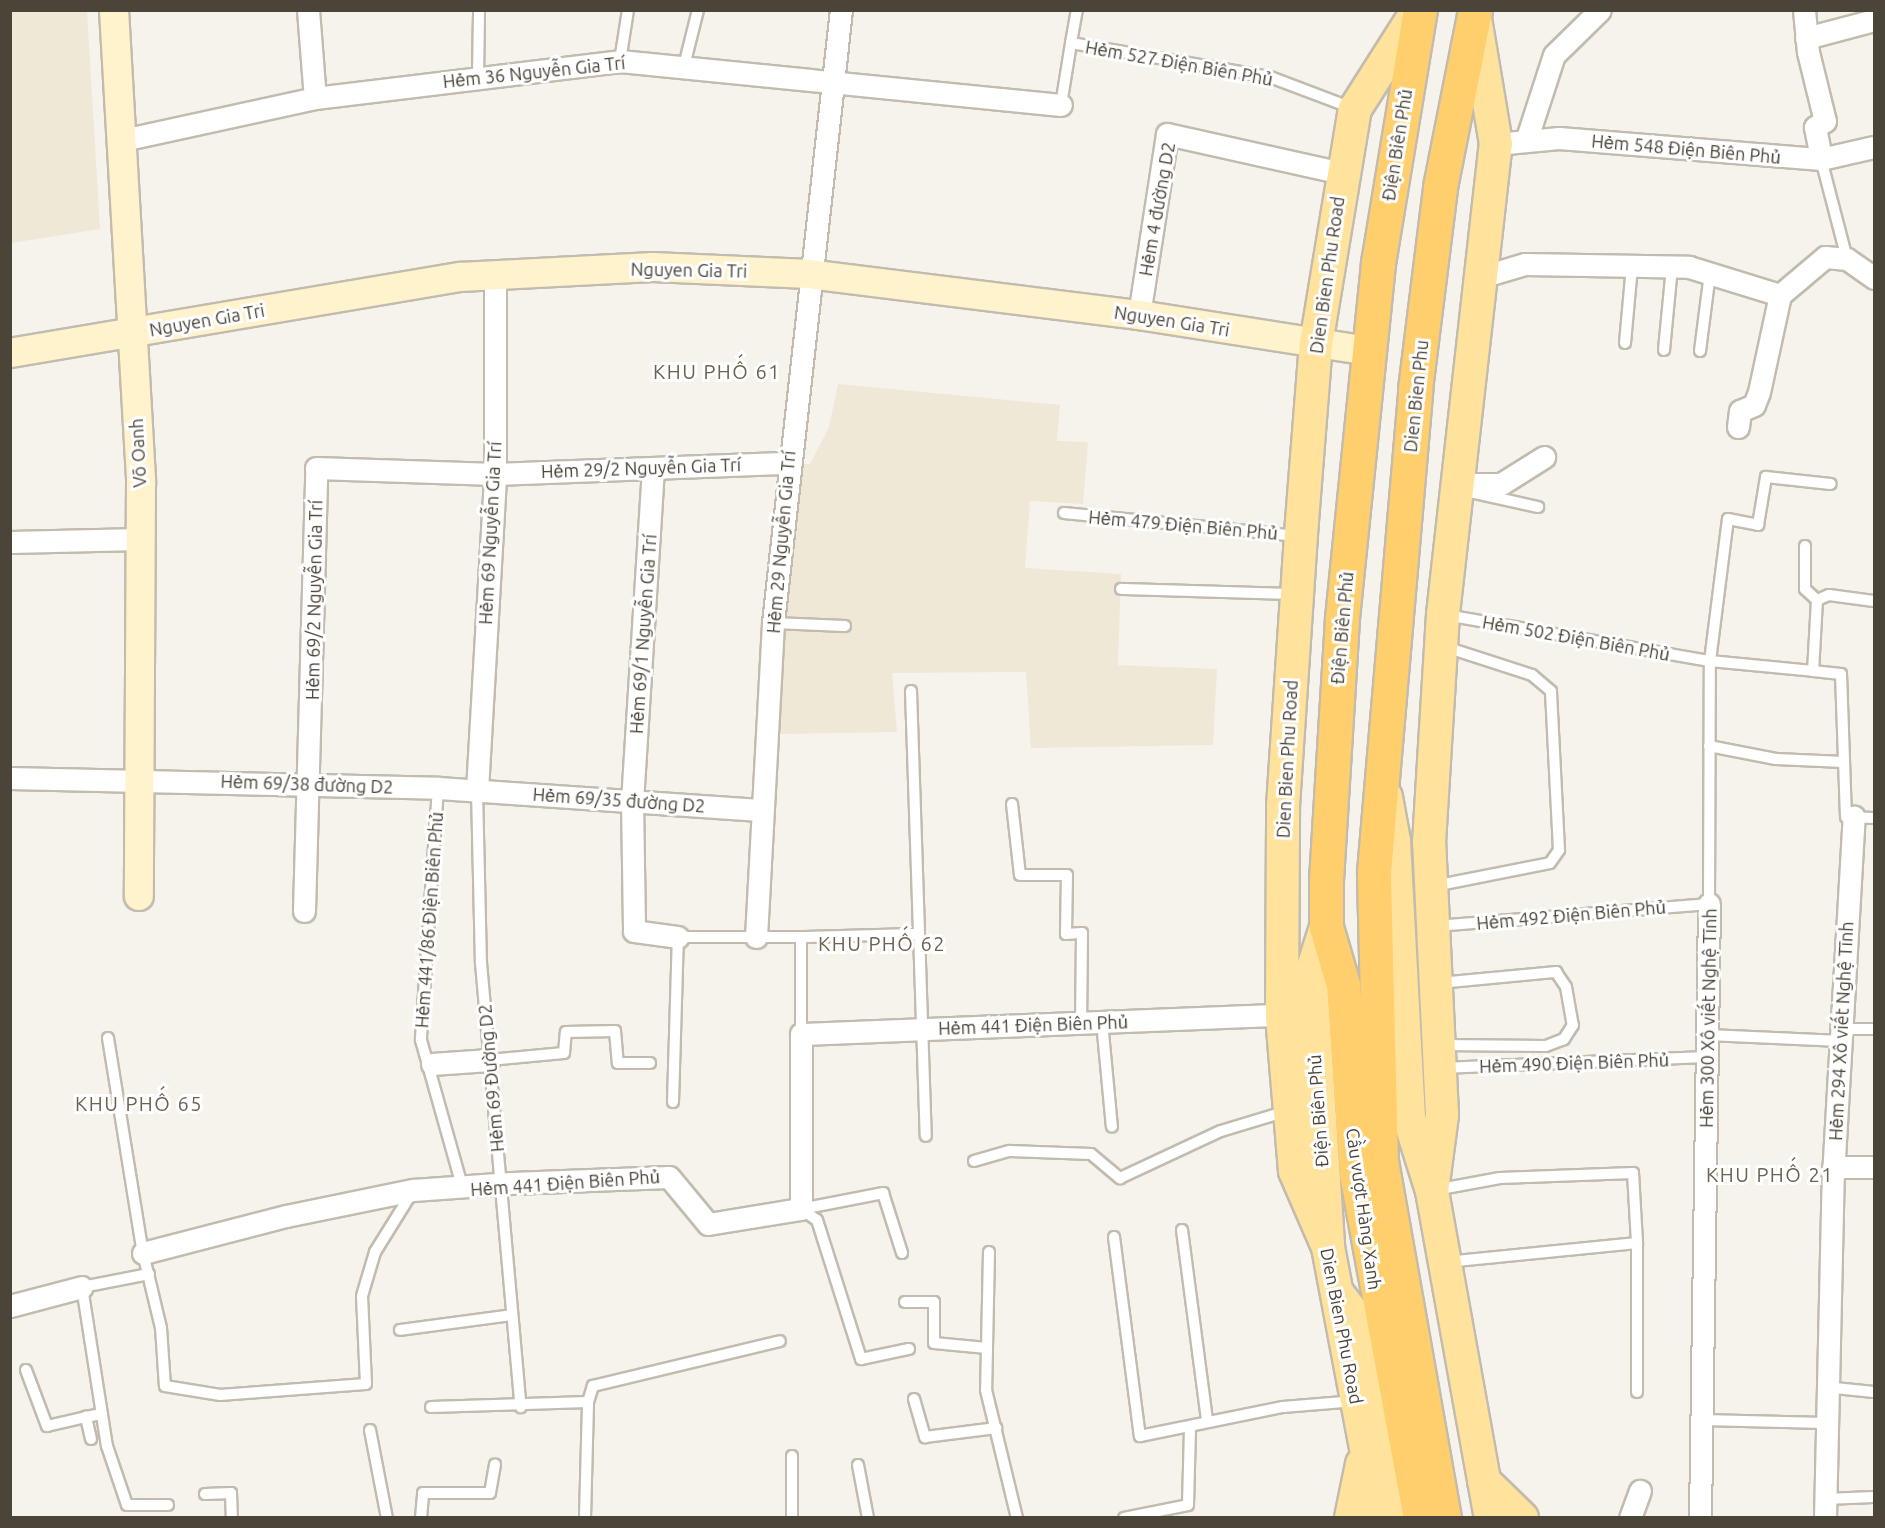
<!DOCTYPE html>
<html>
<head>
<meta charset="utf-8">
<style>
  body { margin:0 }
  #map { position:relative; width:1885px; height:1528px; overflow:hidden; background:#f6f3ec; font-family:Ubuntu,sans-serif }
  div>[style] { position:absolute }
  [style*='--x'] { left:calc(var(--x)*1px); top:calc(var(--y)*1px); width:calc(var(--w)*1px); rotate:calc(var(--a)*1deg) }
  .education>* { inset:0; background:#efe8d6 }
  .roads { filter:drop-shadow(2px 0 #c2bbae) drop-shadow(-2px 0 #c2bbae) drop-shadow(0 2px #c2bbae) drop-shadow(0 -2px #c2bbae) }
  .lane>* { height:10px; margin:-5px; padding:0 5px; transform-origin:5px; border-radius:5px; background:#fff }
  .street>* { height:21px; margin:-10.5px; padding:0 10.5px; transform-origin:10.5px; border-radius:10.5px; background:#fff }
  .secondary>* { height:28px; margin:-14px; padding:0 14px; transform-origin:14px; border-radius:14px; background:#fff3cd }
  .primary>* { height:32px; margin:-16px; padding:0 16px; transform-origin:16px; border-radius:16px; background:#ffe39c }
  .highway>* { height:33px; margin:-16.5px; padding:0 16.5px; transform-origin:16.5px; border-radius:16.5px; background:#ffcf6e }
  span { translate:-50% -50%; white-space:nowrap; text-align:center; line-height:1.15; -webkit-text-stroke:6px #fff; paint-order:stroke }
  .street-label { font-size:18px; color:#4b4439 }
  .neighbourhood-label { font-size:20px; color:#6e6250; letter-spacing:1.5px }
  .frame { position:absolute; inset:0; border:12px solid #4b4439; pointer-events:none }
</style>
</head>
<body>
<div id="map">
  <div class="education">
    <i style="clip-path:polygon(11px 10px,87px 11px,100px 229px,11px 243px)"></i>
    <i style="clip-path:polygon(838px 384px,1060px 405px,1057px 441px,1088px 442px,1083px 504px,1030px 501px,1025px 568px,1121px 574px,1118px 665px,1217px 669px,1213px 745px,1031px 748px,1026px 672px,892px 673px,897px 732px,779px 734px,783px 613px,801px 464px,810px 464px,829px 427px)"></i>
  </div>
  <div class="roads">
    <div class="lane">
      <i style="--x:1071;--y:43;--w:34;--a:-80"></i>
      <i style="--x:620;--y:61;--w:52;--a:-81.1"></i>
      <i style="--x:684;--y:66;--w:58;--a:-76"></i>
      <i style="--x:478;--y:77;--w:67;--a:-89.1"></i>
      <i style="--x:1061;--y:105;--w:63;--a:-80.8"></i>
      <i style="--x:1071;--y:43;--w:202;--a:9.7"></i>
      <i style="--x:1270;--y:77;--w:88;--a:20.7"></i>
      <i style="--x:1821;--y:159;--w:103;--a:75.4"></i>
      <i style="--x:1625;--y:343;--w:77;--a:-84.8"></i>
      <i style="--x:1664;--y:350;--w:83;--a:-84.5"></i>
      <i style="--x:1700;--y:351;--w:79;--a:-82.7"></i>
      <i style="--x:1466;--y:491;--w:74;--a:12.5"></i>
      <i style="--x:1064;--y:513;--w:235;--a:5.6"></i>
      <i style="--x:1805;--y:546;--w:43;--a:90"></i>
      <i style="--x:1805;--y:589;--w:16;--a:43"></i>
      <i style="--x:1817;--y:600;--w:71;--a:93.2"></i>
      <i style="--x:1813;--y:671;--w:28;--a:6"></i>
      <i style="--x:1841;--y:674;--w:143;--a:88"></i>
      <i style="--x:1846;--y:817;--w:28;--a:2"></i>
      <i style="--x:1121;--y:589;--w:173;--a:1.7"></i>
      <i style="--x:1817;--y:600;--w:13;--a:-23"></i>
      <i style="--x:1829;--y:595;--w:45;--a:7.6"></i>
      <i style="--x:1446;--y:615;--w:268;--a:9.9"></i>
      <i style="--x:1710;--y:661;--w:103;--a:5.5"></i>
      <i style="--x:773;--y:623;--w:72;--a:2.4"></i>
      <i style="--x:911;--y:691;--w:445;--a:88.1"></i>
      <i style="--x:1709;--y:746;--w:68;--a:11"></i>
      <i style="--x:1776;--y:759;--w:68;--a:2.5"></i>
      <i style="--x:438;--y:788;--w:253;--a:93.9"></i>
      <i style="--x:421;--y:1040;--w:155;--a:74.3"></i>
      <i style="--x:477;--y:790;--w:173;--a:88.7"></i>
      <i style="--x:481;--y:963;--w:446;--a:84.9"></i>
      <i style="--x:1012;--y:804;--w:71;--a:83.6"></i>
      <i style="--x:1020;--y:875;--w:47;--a:0"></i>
      <i style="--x:1067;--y:875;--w:59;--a:91"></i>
      <i style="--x:1066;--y:934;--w:16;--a:-4"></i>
      <i style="--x:1082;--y:933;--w:90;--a:90.6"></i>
      <i style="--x:1434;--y:886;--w:118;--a:-11.2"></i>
      <i style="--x:1550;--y:863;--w:16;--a:-55"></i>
      <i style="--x:1559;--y:850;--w:159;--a:-92.9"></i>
      <i style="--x:1551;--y:691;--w:25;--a:-140"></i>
      <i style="--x:1532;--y:675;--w:94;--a:-162"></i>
      <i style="--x:1436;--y:926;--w:274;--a:-4.6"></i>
      <i style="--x:1709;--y:904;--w:243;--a:-89.8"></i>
      <i style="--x:1710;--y:661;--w:143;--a:-82.8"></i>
      <i style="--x:1728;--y:519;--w:31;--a:11"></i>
      <i style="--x:1758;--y:525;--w:49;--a:-80.5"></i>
      <i style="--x:1766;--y:477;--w:65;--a:6.1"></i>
      <i style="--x:801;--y:937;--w:117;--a:-1.5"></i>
      <i style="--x:1439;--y:983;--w:118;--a:-5.4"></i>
      <i style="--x:1556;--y:972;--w:18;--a:56"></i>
      <i style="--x:1566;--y:987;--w:39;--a:80"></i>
      <i style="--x:1573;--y:1025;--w:17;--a:123"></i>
      <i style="--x:1564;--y:1039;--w:19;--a:159"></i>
      <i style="--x:1546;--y:1046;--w:106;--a:-179.5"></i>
      <i style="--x:1102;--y:1022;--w:105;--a:84.6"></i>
      <i style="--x:1841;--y:1029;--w:33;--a:0"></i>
      <i style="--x:1708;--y:1035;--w:133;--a:2.6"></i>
      <i style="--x:108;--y:1038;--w:218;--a:80.8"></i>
      <i style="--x:143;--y:1253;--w:77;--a:76.5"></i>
      <i style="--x:161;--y:1328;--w:58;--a:86.1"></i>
      <i style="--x:165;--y:1386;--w:56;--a:9.3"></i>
      <i style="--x:220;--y:1395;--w:146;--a:-4.3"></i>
      <i style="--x:366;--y:1384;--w:88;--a:-92.6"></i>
      <i style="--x:362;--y:1296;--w:46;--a:-73.5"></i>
      <i style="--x:375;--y:1252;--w:72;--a:-58.1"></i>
      <i style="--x:489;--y:1060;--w:75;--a:-5.3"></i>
      <i style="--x:564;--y:1053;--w:21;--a:-85"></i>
      <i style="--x:566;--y:1032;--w:49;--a:-1.2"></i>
      <i style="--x:615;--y:1031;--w:32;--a:85"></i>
      <i style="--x:618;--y:1063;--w:32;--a:0"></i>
      <i style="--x:1441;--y:1068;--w:266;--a:-2.4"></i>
      <i style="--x:673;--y:1102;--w:165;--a:-88.3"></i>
      <i style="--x:678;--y:937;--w:123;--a:0"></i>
      <i style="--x:801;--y:937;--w:97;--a:90"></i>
      <i style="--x:974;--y:1161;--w:37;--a:-16"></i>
      <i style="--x:1010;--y:1151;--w:81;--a:2.1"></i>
      <i style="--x:1091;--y:1154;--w:38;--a:40"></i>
      <i style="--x:1120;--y:1178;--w:111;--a:-25"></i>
      <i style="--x:1221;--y:1131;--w:69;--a:-16.9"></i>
      <i style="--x:1435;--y:1190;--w:66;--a:-10.5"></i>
      <i style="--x:1500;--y:1178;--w:133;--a:-2.2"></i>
      <i style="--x:1633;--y:1173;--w:70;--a:86.7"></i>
      <i style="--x:801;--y:1209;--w:19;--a:35"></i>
      <i style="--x:817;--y:1220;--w:146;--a:72.4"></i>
      <i style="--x:861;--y:1359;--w:49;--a:-11.8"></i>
      <i style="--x:801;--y:1209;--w:84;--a:-11"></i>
      <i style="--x:883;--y:1193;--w:63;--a:72.4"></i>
      <i style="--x:1182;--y:1230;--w:192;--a:82.5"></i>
      <i style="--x:1114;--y:1237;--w:201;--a:82.6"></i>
      <i style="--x:1140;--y:1436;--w:146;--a:-11.5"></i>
      <i style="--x:1283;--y:1407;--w:73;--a:-4.7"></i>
      <i style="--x:989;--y:1252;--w:138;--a:91.2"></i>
      <i style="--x:986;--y:1390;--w:132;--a:76.4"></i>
      <i style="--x:1446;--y:1262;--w:192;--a:-5.7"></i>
      <i style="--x:1637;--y:1243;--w:149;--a:90"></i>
      <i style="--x:149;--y:1274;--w:68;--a:169"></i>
      <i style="--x:82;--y:1287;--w:161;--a:81.1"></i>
      <i style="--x:107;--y:1446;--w:62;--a:71.3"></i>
      <i style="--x:127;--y:1505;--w:41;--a:0"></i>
      <i style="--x:905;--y:1302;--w:29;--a:0"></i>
      <i style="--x:934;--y:1302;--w:41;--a:90"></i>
      <i style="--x:934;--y:1343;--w:53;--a:5.4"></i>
      <i style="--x:400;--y:1330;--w:113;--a:-7.6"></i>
      <i style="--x:26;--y:1370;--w:60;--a:69.4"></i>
      <i style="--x:47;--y:1426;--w:40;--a:-13"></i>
      <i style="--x:1825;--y:1387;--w:49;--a:5.8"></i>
      <i style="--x:914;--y:1399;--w:40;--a:74"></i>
      <i style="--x:925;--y:1437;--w:72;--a:-7.2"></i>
      <i style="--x:431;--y:1407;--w:157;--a:-1.8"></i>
      <i style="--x:1703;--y:1420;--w:122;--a:1.4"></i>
      <i style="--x:370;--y:1430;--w:90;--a:79.1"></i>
      <i style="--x:91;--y:1439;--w:23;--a:-103"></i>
      <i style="--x:86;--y:1417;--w:16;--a:-11"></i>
      <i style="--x:792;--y:1456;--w:62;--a:90"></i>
      <i style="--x:858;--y:1465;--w:54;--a:79.3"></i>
      <i style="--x:205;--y:1494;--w:26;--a:-2"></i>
      <i style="--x:231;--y:1493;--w:25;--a:88"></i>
      <i style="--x:1825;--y:1499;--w:49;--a:-2.3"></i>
      <i style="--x:421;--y:1518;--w:25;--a:-85"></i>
      <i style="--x:423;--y:1493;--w:67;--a:0"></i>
      <i style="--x:490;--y:1493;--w:29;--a:-80"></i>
      <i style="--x:585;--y:1518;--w:116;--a:-88.5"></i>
      <i style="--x:588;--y:1402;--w:17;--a:-73"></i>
      <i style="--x:593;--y:1386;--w:192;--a:-13.5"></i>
      <i style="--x:1124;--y:1518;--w:65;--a:-11.5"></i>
      <i style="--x:1188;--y:1505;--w:75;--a:-88.5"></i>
    </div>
    <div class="street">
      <i style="--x:308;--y:10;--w:88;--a:85.5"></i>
      <i style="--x:1804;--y:10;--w:42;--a:84.6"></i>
      <i style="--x:1808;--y:52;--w:71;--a:76.2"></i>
      <i style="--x:1825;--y:121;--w:12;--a:149"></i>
      <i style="--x:1815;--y:127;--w:33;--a:79"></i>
      <i style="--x:1806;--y:38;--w:70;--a:-14.8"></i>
      <i style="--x:118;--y:141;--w:202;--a:-12.3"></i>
      <i style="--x:315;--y:98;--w:307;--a:-6.9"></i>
      <i style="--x:620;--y:61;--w:443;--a:5.7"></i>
      <i style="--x:1526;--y:141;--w:90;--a:-72"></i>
      <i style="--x:1554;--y:55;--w:64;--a:-44.4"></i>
      <i style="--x:1496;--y:144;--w:63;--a:-5.4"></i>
      <i style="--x:1559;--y:138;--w:263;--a:4.6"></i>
      <i style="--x:1821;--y:159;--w:54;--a:-12.8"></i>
      <i style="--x:1481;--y:277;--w:46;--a:-16.5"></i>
      <i style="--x:1525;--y:264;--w:164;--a:1"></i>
      <i style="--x:1689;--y:267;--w:95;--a:17.1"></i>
      <i style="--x:1780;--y:295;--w:59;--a:-40.2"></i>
      <i style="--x:1825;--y:257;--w:22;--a:5"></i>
      <i style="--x:1847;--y:259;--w:33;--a:35"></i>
      <i style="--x:1139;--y:315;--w:183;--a:-81.2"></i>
      <i style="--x:1167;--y:134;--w:178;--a:12.6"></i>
      <i style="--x:1738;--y:427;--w:16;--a:-83"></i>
      <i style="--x:1740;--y:411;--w:15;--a:-23"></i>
      <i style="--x:1754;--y:405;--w:14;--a:-69"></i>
      <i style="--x:1759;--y:392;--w:99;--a:-77.8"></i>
      <i style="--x:653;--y:468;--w:333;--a:93.6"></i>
      <i style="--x:632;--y:800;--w:131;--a:89.1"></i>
      <i style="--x:634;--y:931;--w:44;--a:7.8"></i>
      <i style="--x:1455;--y:484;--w:46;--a:0"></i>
      <i style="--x:1501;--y:484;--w:51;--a:-32.1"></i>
      <i style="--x:10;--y:542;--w:130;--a:-1.3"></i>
      <i style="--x:10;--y:778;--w:428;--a:1.3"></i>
      <i style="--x:438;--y:788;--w:323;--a:3.9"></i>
      <i style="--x:477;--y:790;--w:317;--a:-86.7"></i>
      <i style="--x:495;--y:474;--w:198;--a:-90"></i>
      <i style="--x:304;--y:911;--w:443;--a:-88.4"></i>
      <i style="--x:316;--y:468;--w:179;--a:1.9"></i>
      <i style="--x:495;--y:474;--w:293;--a:-2.2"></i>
      <i style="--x:756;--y:937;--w:314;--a:-86.9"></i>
      <i style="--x:773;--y:623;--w:617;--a:-83.67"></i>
      <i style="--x:432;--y:1064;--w:57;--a:-4"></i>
      <i style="--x:1833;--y:1167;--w:41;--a:0"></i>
      <i style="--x:143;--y:1253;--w:148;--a:-14.5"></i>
      <i style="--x:286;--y:1216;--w:130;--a:-11.6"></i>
      <i style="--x:413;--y:1190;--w:98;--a:-4.1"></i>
      <i style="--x:511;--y:1183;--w:158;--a:-2.2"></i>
      <i style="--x:669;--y:1177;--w:61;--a:50.3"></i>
      <i style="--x:708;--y:1224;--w:94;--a:-9.2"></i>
      <i style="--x:801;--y:1209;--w:175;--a:-90"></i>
      <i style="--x:801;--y:1034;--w:481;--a:-2.3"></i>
      <i style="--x:10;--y:1306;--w:74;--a:-14.8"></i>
      <i style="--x:1630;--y:1518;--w:29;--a:-70"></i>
      <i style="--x:1700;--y:1518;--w:614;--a:-89.16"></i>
      <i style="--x:1825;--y:1518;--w:342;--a:-88.7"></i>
      <i style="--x:1833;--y:1176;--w:360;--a:-86.7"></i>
    </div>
    <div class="secondary">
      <i style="--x:114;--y:10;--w:472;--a:86.7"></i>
      <i style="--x:141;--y:481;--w:415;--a:90.3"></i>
      <i style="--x:10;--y:353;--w:456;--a:-9.6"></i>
      <i style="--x:460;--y:277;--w:193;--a:-3"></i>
      <i style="--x:653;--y:267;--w:156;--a:2.6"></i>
      <i style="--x:809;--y:274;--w:333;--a:7.1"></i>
      <i style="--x:1139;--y:315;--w:233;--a:8.9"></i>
    </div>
    <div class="primary">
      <i style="--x:1386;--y:797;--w:45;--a:79.7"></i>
      <i style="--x:1394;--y:841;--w:277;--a:86.9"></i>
      <i style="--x:1409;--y:1118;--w:77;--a:72.5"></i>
      <i style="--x:1432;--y:1191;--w:332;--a:79.8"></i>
      <i style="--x:1326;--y:927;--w:49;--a:107.7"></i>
      <i style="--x:1311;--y:974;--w:274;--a:86.4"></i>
      <i style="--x:1328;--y:1247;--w:276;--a:79.3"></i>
      <i style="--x:1432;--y:1191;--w:77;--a:-82.5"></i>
      <i style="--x:1442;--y:1115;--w:272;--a:-92.7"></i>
      <i style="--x:1429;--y:843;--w:229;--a:-86.5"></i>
      <i style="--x:1443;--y:614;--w:473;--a:-83.6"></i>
      <i style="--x:1496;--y:144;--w:127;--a:-99.5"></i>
      <i style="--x:1328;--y:1247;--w:83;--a:-113.5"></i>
      <i style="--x:1295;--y:1171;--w:157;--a:-94.8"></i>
      <i style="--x:1282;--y:1015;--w:209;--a:-89.7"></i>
      <i style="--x:1283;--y:806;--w:286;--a:-86.2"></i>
      <i style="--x:1302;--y:521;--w:178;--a:-85.5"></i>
      <i style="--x:1316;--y:344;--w:238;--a:-80.6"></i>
      <i style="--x:1355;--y:109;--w:117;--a:-57.5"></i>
      <i style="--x:1339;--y:1295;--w:44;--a:52.4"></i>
      <i style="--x:1366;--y:1330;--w:191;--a:79.5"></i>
      <i style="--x:1484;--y:1481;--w:53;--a:44.2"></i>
      <i style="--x:1351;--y:1518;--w:55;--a:-78.5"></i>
    </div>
    <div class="highway">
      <i style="--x:1420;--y:1518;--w:350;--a:-100.5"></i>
      <i style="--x:1356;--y:1174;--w:189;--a:-93.9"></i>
      <i style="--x:1343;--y:985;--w:60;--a:-106.3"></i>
      <i style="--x:1326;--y:927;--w:47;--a:-90"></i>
      <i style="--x:1326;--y:880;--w:262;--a:-86.5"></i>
      <i style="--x:1342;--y:618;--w:357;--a:-84.2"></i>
      <i style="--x:1378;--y:263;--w:256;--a:-80.6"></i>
      <i style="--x:1444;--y:1518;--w:362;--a:-100"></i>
      <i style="--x:1381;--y:1162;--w:290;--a:-91.4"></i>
      <i style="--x:1374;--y:872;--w:485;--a:-85.1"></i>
      <i style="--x:1415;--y:389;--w:204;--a:-82.9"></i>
      <i style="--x:1440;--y:187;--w:180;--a:-78.8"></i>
    </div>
  </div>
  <div class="street-label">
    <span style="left:1179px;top:63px;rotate:10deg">Hẻm 527 Điện Biên Phủ</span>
    <span style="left:534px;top:72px;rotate:-6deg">Hẻm 36 Nguyễn Gia Trí</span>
    <span style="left:1397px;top:145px;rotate:-81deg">Điện Biên Phủ</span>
    <span style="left:1686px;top:149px;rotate:5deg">Hẻm 548 Điện Biên Phủ</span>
    <span style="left:1157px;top:209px;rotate:-80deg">Hẻm 4 đường D2</span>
    <span style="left:689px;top:270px;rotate:1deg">Nguyen Gia Tri</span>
    <span style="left:1327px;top:275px;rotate:-82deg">Dien Bien Phu Road</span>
    <span style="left:207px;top:320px;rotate:-10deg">Nguyen Gia Tri</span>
    <span style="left:1172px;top:321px;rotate:9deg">Nguyen Gia Tri</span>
    <span style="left:1416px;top:396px;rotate:-84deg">Dien Bien Phu</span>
    <span style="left:138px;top:453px;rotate:-93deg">Võ Oanh</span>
    <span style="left:641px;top:468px;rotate:-2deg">Hẻm 29/2 Nguyễn Gia Trí</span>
    <span style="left:1183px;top:525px;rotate:5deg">Hẻm 479 Điện Biên Phủ</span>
    <span style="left:490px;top:533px;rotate:-87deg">Hẻm 69 Nguyễn Gia Trí</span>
    <span style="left:781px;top:542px;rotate:-85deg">Hẻm 29 Nguyễn Gia Trí</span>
    <span style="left:314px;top:600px;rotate:-89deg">Hẻm 69/2 Nguyễn Gia Trí</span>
    <span style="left:1342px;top:628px;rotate:-85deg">Điện Biên Phủ</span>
    <span style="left:643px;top:634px;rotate:-86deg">Hẻm 69/1 Nguyễn Gia Trí</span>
    <span style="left:1576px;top:638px;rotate:10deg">Hẻm 502 Điện Biên Phủ</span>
    <span style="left:1287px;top:759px;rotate:-87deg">Dien Bien Phu Road</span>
    <span style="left:307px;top:784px;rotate:2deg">Hẻm 69/38 đường D2</span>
    <span style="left:619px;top:800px;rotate:4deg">Hẻm 69/35 đường D2</span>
    <span style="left:1571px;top:915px;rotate:-5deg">Hẻm 492 Điện Biên Phủ</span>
    <span style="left:429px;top:920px;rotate:-86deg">Hẻm 441/86 Điện Biên Phủ</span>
    <span style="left:1708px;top:1018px;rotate:-89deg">Hẻm 300 Xô viết Nghệ Tĩnh</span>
    <span style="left:1033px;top:1025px;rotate:-2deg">Hẻm 441 Điện Biên Phủ</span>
    <span style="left:1841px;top:1031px;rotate:-87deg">Hẻm 294 Xô viết Nghệ Tĩnh</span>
    <span style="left:1574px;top:1063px;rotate:-2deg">Hẻm 490 Điện Biên Phủ</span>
    <span style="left:491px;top:1078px;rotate:-95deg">Hẻm 69 Đường D2</span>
    <span style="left:1318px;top:1111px;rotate:-94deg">Điện Biên Phủ</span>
    <span style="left:565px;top:1183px;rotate:-4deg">Hẻm 441 Điện Biên Phủ</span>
    <span style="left:1364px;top:1209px;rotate:82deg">Cầu vượt Hàng Xanh</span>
    <span style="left:1342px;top:1326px;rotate:79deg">Dien Bien Phu Road</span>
  </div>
  <div class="neighbourhood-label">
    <span style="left:717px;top:371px">KHU PHỐ 61</span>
    <span style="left:882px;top:943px">KHU PHỐ 62</span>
    <span style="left:139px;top:1103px">KHU PHỐ 65</span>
    <span style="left:1770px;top:1174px">KHU PHỐ 21</span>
  </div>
  <div class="frame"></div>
</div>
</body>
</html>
